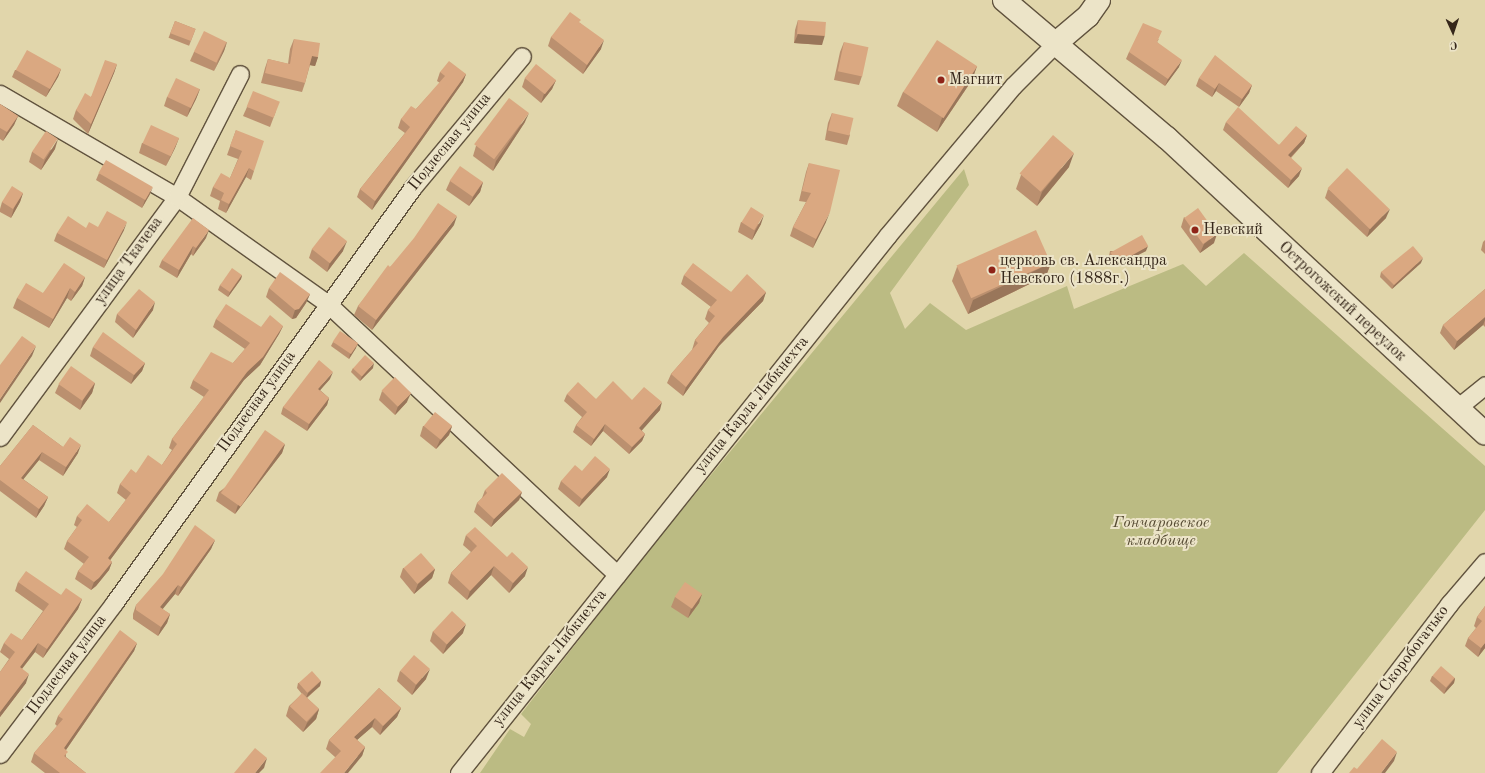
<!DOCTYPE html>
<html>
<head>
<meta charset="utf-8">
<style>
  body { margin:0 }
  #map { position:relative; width:1485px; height:773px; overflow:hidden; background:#e1d6ab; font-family:"Old Standard TT",serif }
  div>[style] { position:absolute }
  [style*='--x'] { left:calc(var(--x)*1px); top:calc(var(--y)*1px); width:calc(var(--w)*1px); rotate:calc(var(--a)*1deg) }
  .green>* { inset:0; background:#bbbb83 }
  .roads { filter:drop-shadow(1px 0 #61533e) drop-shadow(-1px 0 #61533e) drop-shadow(0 1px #61533e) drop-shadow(0 -1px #61533e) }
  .minor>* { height:17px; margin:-8.5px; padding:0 8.5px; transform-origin:8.5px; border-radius:8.5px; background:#ece4c8 }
  .tertiary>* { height:22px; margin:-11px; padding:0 11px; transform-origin:11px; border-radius:11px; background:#ece4c8 }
  .secondary>* { height:22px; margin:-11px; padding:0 11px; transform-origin:11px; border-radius:11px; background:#ece4c8 }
  .wall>* { inset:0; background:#bb906f; transform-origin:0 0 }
  .shaded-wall>* { inset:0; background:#99765a }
  .building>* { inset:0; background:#daa881; transform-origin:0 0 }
  .dots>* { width:11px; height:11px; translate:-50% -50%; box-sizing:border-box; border:2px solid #ece4c8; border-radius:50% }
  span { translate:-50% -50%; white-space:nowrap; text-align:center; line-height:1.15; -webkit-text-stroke:4px #ece4c8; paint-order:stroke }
  .poi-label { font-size:16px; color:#36271a }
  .left { translate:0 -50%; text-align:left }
  .street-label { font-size:16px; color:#36271a }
  .park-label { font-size:16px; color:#574c34; font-style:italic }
  .north { position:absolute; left:1433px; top:12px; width:40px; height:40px; -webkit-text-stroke:3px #ece4c8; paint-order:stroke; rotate:177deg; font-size:11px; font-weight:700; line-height:16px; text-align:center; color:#36271a }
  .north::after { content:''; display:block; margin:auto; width:14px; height:18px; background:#36271a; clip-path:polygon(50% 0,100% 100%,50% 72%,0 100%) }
</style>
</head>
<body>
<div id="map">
  <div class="green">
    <i style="clip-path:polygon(964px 169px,969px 185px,890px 293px,905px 329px,930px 303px,966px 330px,1067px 286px,1074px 309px,1183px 264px,1206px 286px,1244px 253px,1485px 466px,1485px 510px,1277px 773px,480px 773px,510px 729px,524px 737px,531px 724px,521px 714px,653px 545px)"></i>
  </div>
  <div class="roads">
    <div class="minor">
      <i style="--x:0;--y:94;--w:205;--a:30.2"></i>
      <i style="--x:177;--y:197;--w:185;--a:35.3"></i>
      <i style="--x:328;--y:304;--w:396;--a:43.1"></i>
      <i style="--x:1457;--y:408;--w:36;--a:-39"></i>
      <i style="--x:0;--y:437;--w:298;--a:-53.6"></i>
      <i style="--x:177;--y:197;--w:138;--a:-62.9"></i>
      <i style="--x:0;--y:754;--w:189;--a:-52.9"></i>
      <i style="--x:114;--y:603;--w:512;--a:-54.29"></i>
      <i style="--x:413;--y:187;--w:170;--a:-50.2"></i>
      <i style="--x:459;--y:773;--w:688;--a:-51.43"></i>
      <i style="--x:888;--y:235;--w:194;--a:-50"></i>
      <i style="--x:1013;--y:86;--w:59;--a:-45"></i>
      <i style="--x:1320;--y:773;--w:213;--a:-52.6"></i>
      <i style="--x:1449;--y:604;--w:55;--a:-49.4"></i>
    </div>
    <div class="tertiary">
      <i style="--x:1055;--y:44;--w:43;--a:-40.3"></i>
      <i style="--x:1088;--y:16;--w:19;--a:-55"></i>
    </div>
    <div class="secondary">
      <i style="--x:1004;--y:0;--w:214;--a:40.3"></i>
      <i style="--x:1167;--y:138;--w:434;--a:42.9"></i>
    </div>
  </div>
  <div class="wall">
    <i style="clip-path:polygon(798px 20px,822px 45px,794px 43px,795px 30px)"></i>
    <i style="left:175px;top:21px;width:22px;height:18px;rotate:21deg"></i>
    <i style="clip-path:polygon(580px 23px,601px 49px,583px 74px,548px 46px,551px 37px)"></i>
    <i style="clip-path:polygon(294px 39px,318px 57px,315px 66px,310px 65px,305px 83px,302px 92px,261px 83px,265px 68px,268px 59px,288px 64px,290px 49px)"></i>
    <i style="clip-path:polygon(1159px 39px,1157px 42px,1179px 67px,1165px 86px,1126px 59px,1129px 52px)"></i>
    <i style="clip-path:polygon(227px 42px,224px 51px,214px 71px,190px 61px,194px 52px)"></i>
    <i style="clip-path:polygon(844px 42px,862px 76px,859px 85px,834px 80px,840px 52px)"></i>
    <i style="clip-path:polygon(117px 64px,114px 73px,88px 134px,73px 119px,76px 110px,91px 97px)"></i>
    <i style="clip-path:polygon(977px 66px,972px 80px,937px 132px,897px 106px,903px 92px)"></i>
    <i style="clip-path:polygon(61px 69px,58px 77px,46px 97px,12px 77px,15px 70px)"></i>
    <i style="clip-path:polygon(440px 72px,466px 74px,463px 82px,372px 210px,357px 197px,360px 189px,405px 133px,398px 128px,401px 119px,416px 109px,440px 83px,437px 81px)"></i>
    <i style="clip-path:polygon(525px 78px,556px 80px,552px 89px,541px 103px,522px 87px)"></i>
    <i style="clip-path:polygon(1199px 78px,1252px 85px,1249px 93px,1239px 107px,1216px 91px,1212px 97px,1196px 86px)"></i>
    <i style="clip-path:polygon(200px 89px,196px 99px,187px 117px,164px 106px,167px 97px)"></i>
    <i style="clip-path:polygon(0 104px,18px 116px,14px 125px,3px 141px,0 139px)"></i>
    <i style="clip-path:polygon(247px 107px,276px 111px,270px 127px,243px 116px)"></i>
    <i style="clip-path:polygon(832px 113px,850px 135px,847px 145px,825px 140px,828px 123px)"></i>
    <i style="clip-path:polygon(525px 122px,493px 171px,473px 156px,476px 146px)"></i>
    <i style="clip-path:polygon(1226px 122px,1279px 145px,1307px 135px,1304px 143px,1291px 158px,1299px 176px,1288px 188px,1223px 130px)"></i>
    <i style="clip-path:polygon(236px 130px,254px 171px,251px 180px,246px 177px,226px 213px,218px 209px,220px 201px,210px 196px,213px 187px,230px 178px,238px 159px,227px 155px)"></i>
    <i style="clip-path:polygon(179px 138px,175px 148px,166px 166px,139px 153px,142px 143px)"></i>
    <i style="clip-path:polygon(55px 149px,41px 170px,29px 162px,32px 152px)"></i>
    <i style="clip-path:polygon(809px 163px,826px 222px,813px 248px,790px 236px,793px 227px,806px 202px,799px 201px,806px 172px)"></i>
    <i style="clip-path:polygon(1069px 167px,1037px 206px,1016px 189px,1021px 175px)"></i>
    <i style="clip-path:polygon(99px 173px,150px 194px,142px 208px,96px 180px)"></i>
    <i style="clip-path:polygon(450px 181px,483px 182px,480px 192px,469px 206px,446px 190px)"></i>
    <i style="clip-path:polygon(1328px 189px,1386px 218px,1367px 237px,1325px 198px)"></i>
    <i style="clip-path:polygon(23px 193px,20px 202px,11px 218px,0 212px,0 209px,2px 202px)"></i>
    <i style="clip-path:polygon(1184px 217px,1214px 243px,1200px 253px,1181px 227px)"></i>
    <i style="clip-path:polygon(741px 222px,761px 224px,752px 240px,738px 232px)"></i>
    <i style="clip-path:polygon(454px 225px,372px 330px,354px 315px,358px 306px,390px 267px)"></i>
    <i style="clip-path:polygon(98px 227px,124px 230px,104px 268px,54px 241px,57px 233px)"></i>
    <i style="clip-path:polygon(206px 238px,193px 256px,191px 254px,177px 278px,159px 267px,162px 260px)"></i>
    <i style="clip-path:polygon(1485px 240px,1485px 254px,1481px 250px,1483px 242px)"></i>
    <i style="clip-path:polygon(312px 249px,343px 251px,327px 272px,309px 258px)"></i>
    <i style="clip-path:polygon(1110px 251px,1146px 251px,1114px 267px,1109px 256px)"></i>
    <i style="clip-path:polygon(1051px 263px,1046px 276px,968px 314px,952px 281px,957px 267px)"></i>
    <i style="clip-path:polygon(1421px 263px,1392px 289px,1380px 277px,1381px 272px)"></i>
    <i style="clip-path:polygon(242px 275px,241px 279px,228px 297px,218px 290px,220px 285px)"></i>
    <i style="clip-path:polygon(684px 275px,731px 292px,766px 292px,763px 301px,719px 346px,683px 396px,667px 383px,671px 374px,692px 350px,695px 340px,709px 323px,705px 319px,708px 310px,711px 307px,681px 284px)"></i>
    <i style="clip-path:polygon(85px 277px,82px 286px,71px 301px,67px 298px,49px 328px,13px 308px,17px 298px,43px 293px)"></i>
    <i style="clip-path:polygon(269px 288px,310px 294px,306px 303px,296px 318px,292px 319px,266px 297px)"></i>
    <i style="clip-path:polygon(1485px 289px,1485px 327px,1483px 325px,1454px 350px,1440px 333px,1443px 325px)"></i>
    <i style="clip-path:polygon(153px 310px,133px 338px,115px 322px,117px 314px)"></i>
    <i style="clip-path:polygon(216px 319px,261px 327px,283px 326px,279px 334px,260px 365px,244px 380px,110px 560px,112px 562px,109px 570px,96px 586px,91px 590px,75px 579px,78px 571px,84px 564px,64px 549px,67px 541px,77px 527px,74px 525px,77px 516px,109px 522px,126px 500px,117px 493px,120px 484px,136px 473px,162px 465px,172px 450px,169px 448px,172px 439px,204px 397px,190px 388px,193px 380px,233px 363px,245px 349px,213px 327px)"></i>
    <i style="clip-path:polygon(333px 342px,356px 348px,349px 359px,331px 346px)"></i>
    <i style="clip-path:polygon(93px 347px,145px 363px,142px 371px,131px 384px,90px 356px)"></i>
    <i style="clip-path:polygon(353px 368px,373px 368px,360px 381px,351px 372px)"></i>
    <i style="clip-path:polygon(330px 379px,320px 390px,329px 398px,327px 405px,307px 431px,281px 414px,283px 407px)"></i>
    <i style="clip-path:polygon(95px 383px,92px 393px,80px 410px,55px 393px,59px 384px)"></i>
    <i style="clip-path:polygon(382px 391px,407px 402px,395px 415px,379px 400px)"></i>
    <i style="clip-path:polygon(567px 394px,596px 399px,660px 410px,641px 430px,645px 434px,642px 441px,629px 454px,603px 431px,591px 446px,573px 432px,576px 425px,582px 417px,564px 401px)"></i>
    <i style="clip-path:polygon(33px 425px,63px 447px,78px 453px,63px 476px,39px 460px,23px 479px,48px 497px,44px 506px,36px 518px,0 491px,0 466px)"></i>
    <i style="clip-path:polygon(423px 426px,452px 426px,449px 435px,436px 449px,420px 436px)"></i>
    <i style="clip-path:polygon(285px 444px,282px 453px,235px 514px,216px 501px,219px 492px)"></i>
    <i style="clip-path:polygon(582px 471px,607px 477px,579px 507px,558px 489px,561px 481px)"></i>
    <i style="clip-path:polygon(485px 490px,522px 492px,519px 500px,491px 527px,474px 512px,477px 503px,482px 498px)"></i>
    <i style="clip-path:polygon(466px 535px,525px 576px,509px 593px,491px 575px,467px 600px,448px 583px,451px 573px,471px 552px,463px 545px)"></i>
    <i style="clip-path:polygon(215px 540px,211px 549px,178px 596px,175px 594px,162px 609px,170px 614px,167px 623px,158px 636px,133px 619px,133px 614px,136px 605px)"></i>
    <i style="clip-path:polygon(403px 568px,435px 569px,432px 578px,414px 594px,400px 577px)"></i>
    <i style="clip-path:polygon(18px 582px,61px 595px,82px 599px,78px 609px,43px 658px,35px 652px,22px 669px,26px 683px,0 717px,0 672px,9px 659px,0 652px,4px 643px,22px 640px,43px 611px,15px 591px)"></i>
    <i style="clip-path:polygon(702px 594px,699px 603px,688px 618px,671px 607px,675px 597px)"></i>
    <i style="clip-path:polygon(1485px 606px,1485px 648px,1478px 657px,1465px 646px,1468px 638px,1476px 628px,1474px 626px,1477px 617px)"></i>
    <i style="clip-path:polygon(433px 631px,463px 633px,443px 654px,430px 641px)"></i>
    <i style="clip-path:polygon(137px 643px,134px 651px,66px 750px,66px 757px,86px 773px,45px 773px,31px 762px,34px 753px,57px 726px,55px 724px,58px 716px)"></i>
    <i style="clip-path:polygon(400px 671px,426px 679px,412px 695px,397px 681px)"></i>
    <i style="clip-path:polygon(1432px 676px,1455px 678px,1454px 683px,1444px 694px,1430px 681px)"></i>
    <i style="clip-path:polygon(321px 681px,320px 686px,307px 698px,319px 709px,316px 719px,303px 732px,286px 716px,289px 706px,302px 694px,297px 688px,298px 683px)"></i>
    <i style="clip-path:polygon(379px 688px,401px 708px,397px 717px,380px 735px,372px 727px,357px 740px,365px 747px,362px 756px,335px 757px,326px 749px,329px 740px)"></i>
  </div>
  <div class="shaded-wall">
    <i style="clip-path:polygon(798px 34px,825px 35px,822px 45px,794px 43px)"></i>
    <i style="clip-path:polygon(604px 40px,601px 49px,583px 74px,587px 65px)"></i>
    <i style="clip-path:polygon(227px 42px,224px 51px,214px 71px,218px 62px)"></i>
    <i style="clip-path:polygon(312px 56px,318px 57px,315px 66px,309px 65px)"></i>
    <i style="clip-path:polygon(1182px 60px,1179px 67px,1165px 86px,1168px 79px)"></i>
    <i style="clip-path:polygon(117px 64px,114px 73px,88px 134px,91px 124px)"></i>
    <i style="clip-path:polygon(977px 66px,972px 80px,937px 132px,942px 118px)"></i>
    <i style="clip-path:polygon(61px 69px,58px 77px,46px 97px,49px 90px)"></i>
    <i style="clip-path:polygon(466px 74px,463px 82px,372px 210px,375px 201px)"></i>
    <i style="clip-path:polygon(556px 80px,552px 89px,541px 103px,544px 94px)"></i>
    <i style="clip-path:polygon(1219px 83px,1216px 91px,1212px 97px,1215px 89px)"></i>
    <i style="clip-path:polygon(1252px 85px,1249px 93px,1239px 107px,1242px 99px)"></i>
    <i style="clip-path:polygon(200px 89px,196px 99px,187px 117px,190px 108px)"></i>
    <i style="clip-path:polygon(529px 113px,525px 122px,493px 171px,496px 161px)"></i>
    <i style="clip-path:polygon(18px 116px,14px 125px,3px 141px,7px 132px)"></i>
    <i style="clip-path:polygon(1307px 135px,1304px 143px,1285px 163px,1288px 155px)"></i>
    <i style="clip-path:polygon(179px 138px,175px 148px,166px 166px,170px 157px)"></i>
    <i style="clip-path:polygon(58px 139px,55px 149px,41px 170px,45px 160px)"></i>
    <i style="clip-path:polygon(1074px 153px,1069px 167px,1037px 206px,1042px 192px)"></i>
    <i style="clip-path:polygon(249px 168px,246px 177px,226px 213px,229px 204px)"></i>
    <i style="clip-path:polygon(1302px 168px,1299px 176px,1288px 188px,1291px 180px)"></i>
    <i style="clip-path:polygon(483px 182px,480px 192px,469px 206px,473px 197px)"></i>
    <i style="clip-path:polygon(153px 187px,150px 194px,142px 208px,145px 200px)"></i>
    <i style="clip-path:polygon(23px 193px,20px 202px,11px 218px,14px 208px)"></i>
    <i style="clip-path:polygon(1390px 209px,1386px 218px,1367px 237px,1370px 228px)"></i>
    <i style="clip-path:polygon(830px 212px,826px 222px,813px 248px,816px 239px)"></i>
    <i style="clip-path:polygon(764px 215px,761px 224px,752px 240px,755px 231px)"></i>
    <i style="clip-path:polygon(457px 216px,454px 225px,372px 330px,376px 320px)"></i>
    <i style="clip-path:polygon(127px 222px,124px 230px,104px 268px,107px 260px)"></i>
    <i style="clip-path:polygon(209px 230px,206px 238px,193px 256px,196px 248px)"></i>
    <i style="clip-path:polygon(1217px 234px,1214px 243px,1200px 253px,1204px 244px)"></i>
    <i style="clip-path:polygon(347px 241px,343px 251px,327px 272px,330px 262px)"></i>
    <i style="clip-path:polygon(193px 246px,191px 254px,177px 278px,179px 270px)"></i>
    <i style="clip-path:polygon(1148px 246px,1146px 251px,1114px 267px,1116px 262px)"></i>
    <i style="clip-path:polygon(1423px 258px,1421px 263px,1392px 289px,1394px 285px)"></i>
    <i style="clip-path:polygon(1051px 263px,1046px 276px,968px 314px,973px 300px)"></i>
    <i style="clip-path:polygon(242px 275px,241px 279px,228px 297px,230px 292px)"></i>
    <i style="clip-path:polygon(85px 277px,82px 286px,71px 301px,75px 292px)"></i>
    <i style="clip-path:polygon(70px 288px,67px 298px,49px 328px,53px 319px)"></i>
    <i style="clip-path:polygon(766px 292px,763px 301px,719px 346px,683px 396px,686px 387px,723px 337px)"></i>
    <i style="clip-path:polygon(310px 294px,306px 303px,296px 318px,292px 319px,295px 310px)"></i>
    <i style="clip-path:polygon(155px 302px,153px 310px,133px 338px,136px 330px)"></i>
    <i style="clip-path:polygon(1485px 317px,1485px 320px,1483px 325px,1454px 350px,1457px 341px)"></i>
    <i style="clip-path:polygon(283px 326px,279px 334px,260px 365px,244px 380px,105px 567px,108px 558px,247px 372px)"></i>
    <i style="clip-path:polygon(358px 343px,356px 348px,349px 359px,350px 354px)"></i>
    <i style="clip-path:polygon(36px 346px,32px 356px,0 403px,0 399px)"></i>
    <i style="clip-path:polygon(145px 363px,142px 371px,131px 384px,134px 375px)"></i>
    <i style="clip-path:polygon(374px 363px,373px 368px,360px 381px,362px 376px)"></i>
    <i style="clip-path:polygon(333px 372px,330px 379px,315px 396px,318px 389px)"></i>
    <i style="clip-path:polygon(95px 383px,92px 393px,80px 410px,83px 400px)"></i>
    <i style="clip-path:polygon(411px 393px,407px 402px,395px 415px,398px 406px)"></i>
    <i style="clip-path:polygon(329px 398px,327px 405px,307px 431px,309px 424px)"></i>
    <i style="clip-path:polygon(662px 402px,660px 410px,637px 436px,639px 428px)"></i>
    <i style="clip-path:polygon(605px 424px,603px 431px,591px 446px,594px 439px)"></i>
    <i style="clip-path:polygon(452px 426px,449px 435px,436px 449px,440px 440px)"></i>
    <i style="clip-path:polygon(645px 434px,642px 441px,629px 454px,632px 447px)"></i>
    <i style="clip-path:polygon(285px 444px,282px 453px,235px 514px,238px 505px)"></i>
    <i style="clip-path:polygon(81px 445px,78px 453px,63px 476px,66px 467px)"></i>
    <i style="clip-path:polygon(42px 452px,39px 460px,18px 486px,21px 478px)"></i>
    <i style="clip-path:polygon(610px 469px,607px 477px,579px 507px,582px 499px)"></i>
    <i style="clip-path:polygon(522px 492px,519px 500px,491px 527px,494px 519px)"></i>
    <i style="clip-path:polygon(48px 497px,44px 506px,36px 518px,39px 509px)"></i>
    <i style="clip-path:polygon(215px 540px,211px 549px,178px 596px,181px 587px)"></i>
    <i style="clip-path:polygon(112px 562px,109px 570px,96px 586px,91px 590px,94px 582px)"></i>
    <i style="clip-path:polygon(494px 566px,491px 575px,467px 600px,470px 591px)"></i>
    <i style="clip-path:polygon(528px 567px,525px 576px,509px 593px,513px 583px)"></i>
    <i style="clip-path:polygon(435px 569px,432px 578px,414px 594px,418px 584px)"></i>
    <i style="clip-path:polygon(178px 585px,175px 594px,157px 616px,160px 607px)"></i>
    <i style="clip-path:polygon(702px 594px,699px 603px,688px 618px,691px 609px)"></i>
    <i style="clip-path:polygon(82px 599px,78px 609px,43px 658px,47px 649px)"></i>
    <i style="clip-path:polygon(170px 614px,167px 623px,158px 636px,161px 627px)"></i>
    <i style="clip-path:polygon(466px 624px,463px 633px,443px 654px,447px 644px)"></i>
    <i style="clip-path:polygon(38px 643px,35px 652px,16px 676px,20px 667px)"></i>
    <i style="clip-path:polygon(137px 643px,134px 651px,61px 757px,64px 748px)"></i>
    <i style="clip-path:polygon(1485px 643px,1485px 648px,1478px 657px,1481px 648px)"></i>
    <i style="clip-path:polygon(430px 669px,426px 679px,412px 695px,416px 685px)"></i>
    <i style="clip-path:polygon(29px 674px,26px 683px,0 717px,0 712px)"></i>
    <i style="clip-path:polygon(1455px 678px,1454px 683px,1444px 694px,1446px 689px)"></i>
    <i style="clip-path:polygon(321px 681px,320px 686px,306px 698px,308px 693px)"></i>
    <i style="clip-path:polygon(401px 708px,397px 717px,380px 735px,383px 726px)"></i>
    <i style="clip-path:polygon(319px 709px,316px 719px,303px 732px,307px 723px)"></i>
    <i style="clip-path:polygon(375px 718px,372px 727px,350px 746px,354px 737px)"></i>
    <i style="clip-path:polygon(365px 747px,362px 756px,348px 773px,344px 773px)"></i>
    <i style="clip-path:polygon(1397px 752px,1394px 761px,1385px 773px,1381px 773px)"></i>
    <i style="clip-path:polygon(267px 758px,264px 768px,259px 773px,255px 773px)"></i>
  </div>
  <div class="building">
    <i style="clip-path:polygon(570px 12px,581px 20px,579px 22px,604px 40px,587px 65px,551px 37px)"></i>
    <i style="left:798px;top:20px;width:28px;height:14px;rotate:4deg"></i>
    <i style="left:175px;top:21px;width:22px;height:13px;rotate:21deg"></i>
    <i style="clip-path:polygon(1143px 23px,1162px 31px,1157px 42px,1182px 60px,1168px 79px,1129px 52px)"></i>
    <i style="left:204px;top:31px;width:25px;height:23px;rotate:26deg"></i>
    <i style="clip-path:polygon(294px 39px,320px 43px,318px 57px,312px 56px,305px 83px,265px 73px,268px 59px,290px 64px)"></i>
    <i style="left:937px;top:40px;width:48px;height:62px;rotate:33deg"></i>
    <i style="left:844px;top:42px;width:25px;height:30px;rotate:12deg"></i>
    <i style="left:27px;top:50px;width:39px;height:23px;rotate:29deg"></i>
    <i style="clip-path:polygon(1215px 55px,1252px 85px,1242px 99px,1219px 83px,1215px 89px,1199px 78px)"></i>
    <i style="clip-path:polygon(105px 60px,117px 64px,91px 124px,76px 110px,85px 93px,91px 97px)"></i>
    <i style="clip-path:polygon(449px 61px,466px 74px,375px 201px,360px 189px,410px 127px,401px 119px,411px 106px,416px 109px,445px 76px,440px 72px)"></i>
    <i style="left:536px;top:64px;width:26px;height:18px;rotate:39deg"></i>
    <i style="left:176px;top:78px;width:26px;height:21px;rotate:25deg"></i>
    <i style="left:253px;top:91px;width:29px;height:17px;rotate:22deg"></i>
    <i style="left:509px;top:98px;width:25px;height:58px;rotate:37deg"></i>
    <i style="clip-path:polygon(0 104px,18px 116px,7px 132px,0 128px)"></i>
    <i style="clip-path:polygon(1238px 107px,1279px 145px,1296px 126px,1307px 135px,1288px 155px,1302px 168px,1291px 180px,1226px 122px)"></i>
    <i style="left:832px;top:113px;width:22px;height:18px;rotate:13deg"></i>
    <i style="left:151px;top:125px;width:31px;height:20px;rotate:25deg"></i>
    <i style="clip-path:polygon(236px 130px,264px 141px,254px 171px,249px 168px,229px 204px,221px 200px,224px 193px,213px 187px,221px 173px,230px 178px,242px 151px,230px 146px)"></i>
    <i style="left:46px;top:131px;width:14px;height:25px;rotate:34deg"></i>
    <i style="left:1053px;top:135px;width:28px;height:51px;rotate:41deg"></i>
    <i style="left:106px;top:160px;width:54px;height:15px;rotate:30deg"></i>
    <i style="clip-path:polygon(809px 163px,840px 170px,830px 212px,816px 239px,793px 227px,811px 193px,802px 191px)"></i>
    <i style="left:460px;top:166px;width:28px;height:18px;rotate:35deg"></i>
    <i style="left:1347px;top:168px;width:59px;height:28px;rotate:44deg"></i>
    <i style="left:12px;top:186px;width:13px;height:19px;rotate:32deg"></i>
    <i style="clip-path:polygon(438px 203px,457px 216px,376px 320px,358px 306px,388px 265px,390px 267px,414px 238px)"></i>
    <i style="left:751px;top:207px;width:15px;height:18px;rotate:32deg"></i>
    <i style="left:1198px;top:208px;width:32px;height:17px;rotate:54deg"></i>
    <i style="clip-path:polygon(107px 211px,127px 222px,107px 260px,57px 233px,68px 216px,86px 228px,89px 222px,98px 227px)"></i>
    <i style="clip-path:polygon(193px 218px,209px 230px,196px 248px,193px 246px,179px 270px,162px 260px)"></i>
    <i style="left:329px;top:227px;width:23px;height:28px;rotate:38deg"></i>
    <i style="left:1036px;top:230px;width:36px;height:87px;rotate:66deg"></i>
    <i style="left:1142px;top:235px;width:13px;height:36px;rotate:61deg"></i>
    <i style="clip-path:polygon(1413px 246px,1423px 258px,1394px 285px,1381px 272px)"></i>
    <i style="clip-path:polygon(64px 263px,85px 277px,75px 292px,70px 288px,53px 319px,17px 298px,26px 283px,43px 293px)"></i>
    <i style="clip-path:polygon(693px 263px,731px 292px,747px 274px,766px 292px,723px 337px,686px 387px,671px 374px,698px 343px,695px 340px,715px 316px,708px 310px,717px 300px,684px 275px)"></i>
    <i style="left:232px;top:268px;width:12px;height:21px;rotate:35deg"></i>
    <i style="clip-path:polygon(280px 272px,310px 294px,299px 309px,295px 310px,269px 288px)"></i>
    <i style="clip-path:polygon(139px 289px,155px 302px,136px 330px,117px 314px)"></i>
    <i style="clip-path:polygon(1485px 289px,1485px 317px,1457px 341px,1443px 325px)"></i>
    <i style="clip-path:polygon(226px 304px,261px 327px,270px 315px,283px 326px,263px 357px,247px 372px,108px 558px,112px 562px,99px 578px,94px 582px,78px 571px,89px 557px,67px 541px,82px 520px,77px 516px,87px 504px,109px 522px,131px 493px,120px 484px,131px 469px,136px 473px,148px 455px,162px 465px,177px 444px,172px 439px,209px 390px,193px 380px,211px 352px,233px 363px,250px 343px,216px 319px)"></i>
    <i style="left:340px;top:331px;width:22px;height:13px;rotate:34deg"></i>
    <i style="clip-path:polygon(103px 332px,145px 363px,134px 375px,93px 347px)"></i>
    <i style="clip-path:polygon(22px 336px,36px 346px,0 399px,0 365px)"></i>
    <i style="left:365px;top:355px;width:12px;height:18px;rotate:42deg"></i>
    <i style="clip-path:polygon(319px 360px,333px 372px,318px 389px,329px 398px,309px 424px,283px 407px)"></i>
    <i style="left:71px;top:366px;width:29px;height:22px;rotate:35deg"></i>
    <i style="left:395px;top:377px;width:23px;height:19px;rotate:45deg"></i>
    <i style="clip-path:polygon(613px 381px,632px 400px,644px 387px,662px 402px,639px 428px,645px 434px,632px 447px,605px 424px,594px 439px,576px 425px,587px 412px,567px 394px,578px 382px,596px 399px)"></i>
    <i style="left:435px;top:412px;width:22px;height:18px;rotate:39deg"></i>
    <i style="clip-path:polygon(33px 425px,63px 447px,70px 437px,81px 445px,66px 467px,42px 452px,21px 478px,48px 497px,39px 509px,0 480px,0 466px)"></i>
    <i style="left:265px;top:430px;width:24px;height:77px;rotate:35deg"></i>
    <i style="clip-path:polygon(595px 456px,610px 469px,582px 499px,561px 481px,575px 465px,582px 471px)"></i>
    <i style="clip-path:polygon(502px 473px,522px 492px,494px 519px,477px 503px,487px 493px,485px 490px)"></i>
    <i style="clip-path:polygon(195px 525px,215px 540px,181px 587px,178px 585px,160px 607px,170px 614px,161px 627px,136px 610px,136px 605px,163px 574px)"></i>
    <i style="clip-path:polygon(475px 527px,507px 557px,512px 552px,528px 567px,513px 583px,494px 566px,470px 591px,451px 573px,477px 546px,466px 535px)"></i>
    <i style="left:421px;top:553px;width:21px;height:23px;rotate:49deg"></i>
    <i style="clip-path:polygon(26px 571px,61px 595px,66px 588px,82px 599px,47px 649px,38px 643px,20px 667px,29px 674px,0 712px,0 672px,15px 652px,4px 643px,11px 633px,22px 640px,49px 604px,18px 582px)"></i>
    <i style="left:685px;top:582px;width:21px;height:18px;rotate:35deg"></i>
    <i style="clip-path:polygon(1485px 606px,1485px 643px,1481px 648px,1468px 638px,1482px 621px,1477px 617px)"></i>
    <i style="left:452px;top:611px;width:19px;height:28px;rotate:43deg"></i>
    <i style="clip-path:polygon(120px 630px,137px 643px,64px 748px,68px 752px,64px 756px,86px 773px,60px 773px,34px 753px,63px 719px,58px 716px)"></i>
    <i style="left:414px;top:655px;width:21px;height:21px;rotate:41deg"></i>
    <i style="left:1441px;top:666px;width:18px;height:13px;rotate:41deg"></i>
    <i style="left:312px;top:671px;width:13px;height:18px;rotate:48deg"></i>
    <i style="clip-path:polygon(379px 688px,401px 708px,383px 726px,375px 718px,354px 737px,365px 747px,344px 773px,320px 773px,341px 751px,329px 740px)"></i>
    <i style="left:302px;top:693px;width:23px;height:18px;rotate:43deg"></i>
    <i style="clip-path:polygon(1382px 739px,1397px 752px,1381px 773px,1349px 773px,1354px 767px,1357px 769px)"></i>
    <i style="clip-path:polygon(255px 748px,267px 758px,255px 773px,234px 773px)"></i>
  </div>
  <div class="dots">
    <i style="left:941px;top:80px;background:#8f2418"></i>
    <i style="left:1195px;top:230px;background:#8f2418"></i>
    <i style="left:992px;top:270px;background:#8f2418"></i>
  </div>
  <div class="poi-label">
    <span class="left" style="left:949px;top:80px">Магнит</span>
    <span class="left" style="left:1203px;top:230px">Невский</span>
    <span class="left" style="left:1000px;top:270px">церковь св. Александра<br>Невского (1888г.)</span>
  </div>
  <div class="street-label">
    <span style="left:450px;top:142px;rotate:-51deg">Подлесная улица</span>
    <span style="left:129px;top:261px;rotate:-54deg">улица Ткачева</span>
    <span style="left:1342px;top:302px;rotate:43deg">Острогожский переулок</span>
    <span style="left:257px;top:402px;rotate:-54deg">Подлесная улица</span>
    <span style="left:752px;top:405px;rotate:-51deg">улица Карла Либкнехта</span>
    <span style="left:550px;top:658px;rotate:-51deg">улица Карла Либкнехта</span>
    <span style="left:67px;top:665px;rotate:-53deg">Подлесная улица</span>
    <span style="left:1401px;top:667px;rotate:-53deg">улица Скоробогатько</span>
  </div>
  <div class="park-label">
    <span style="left:1161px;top:532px">Гончаровское<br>кладбище</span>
  </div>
  <div class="north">С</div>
</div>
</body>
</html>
